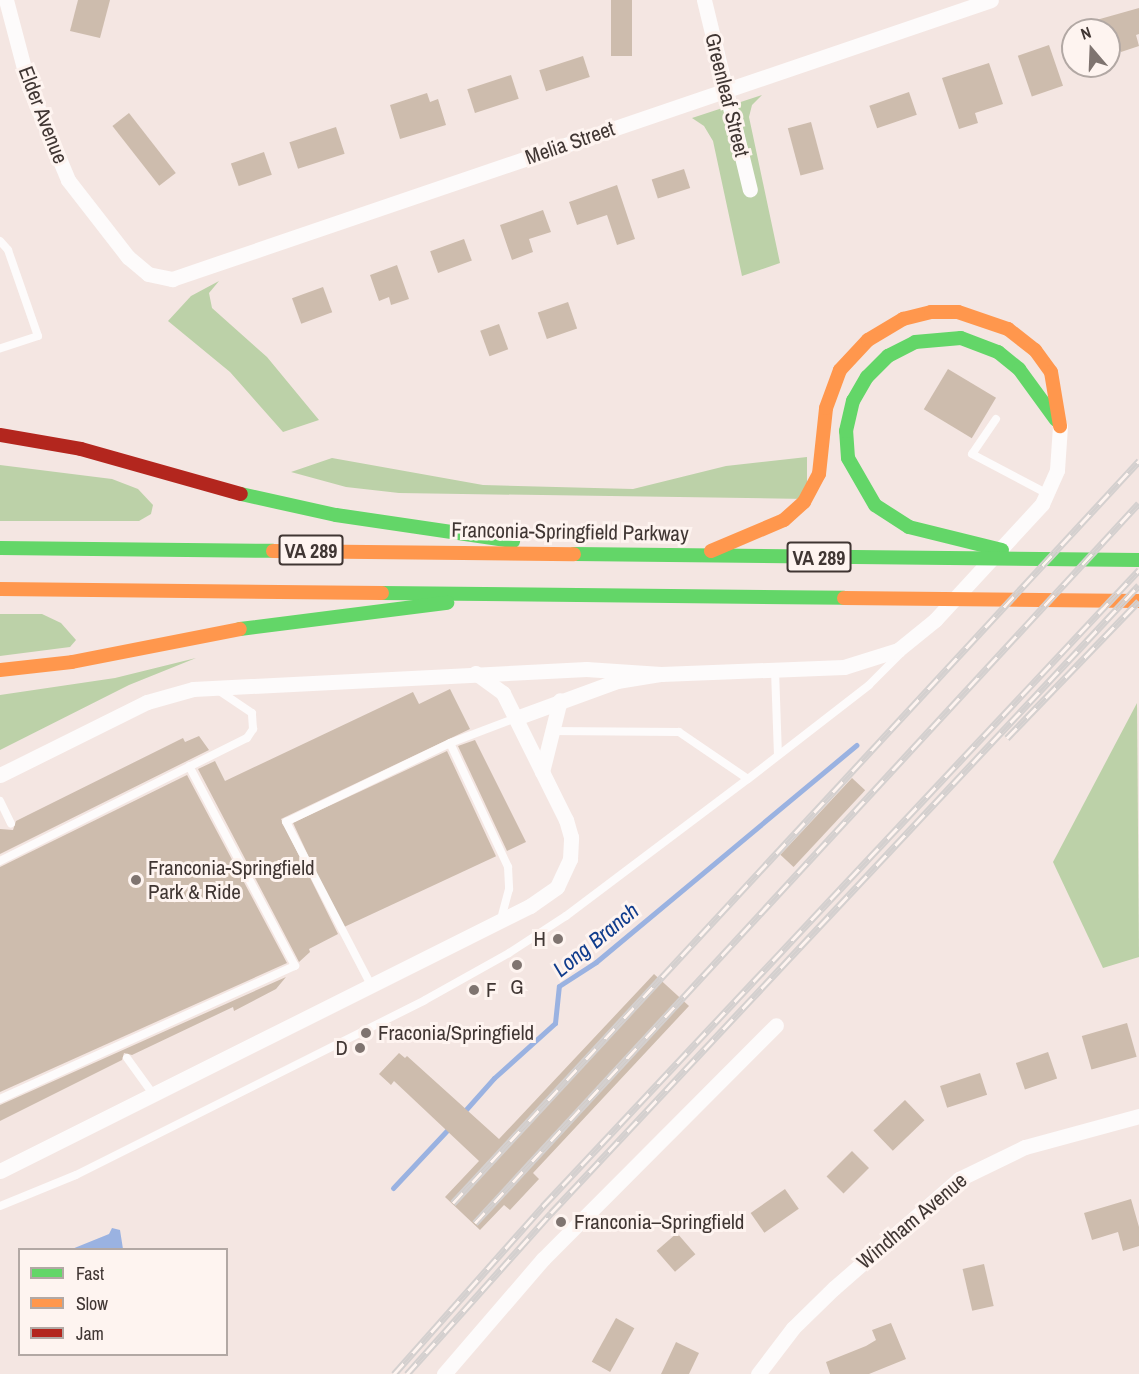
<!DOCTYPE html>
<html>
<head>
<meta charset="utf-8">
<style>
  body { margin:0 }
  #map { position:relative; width:1139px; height:1374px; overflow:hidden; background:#f4e6e2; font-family:"Archivo Narrow",sans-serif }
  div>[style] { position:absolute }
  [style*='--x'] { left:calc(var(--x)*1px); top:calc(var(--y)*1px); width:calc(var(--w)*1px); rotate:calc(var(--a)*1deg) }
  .forest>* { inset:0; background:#bcd1a8 }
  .water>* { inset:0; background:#9ab2e1 }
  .stream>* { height:5px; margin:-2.5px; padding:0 2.5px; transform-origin:2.5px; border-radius:2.5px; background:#9ab2e1 }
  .building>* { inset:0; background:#cdbcad; transform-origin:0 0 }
  .lane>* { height:8px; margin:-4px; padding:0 4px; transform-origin:4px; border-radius:4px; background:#fdfbfb }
  .street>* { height:15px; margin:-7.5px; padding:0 7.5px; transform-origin:7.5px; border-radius:7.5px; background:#fdfbfb }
  .fast>* { height:14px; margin:-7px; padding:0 7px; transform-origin:7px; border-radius:7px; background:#63d668 }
  .slow>* { height:14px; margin:-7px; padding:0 7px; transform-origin:7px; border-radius:7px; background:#ff974d }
  .jam>* { height:14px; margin:-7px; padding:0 7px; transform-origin:7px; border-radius:7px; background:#b3261e }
  .rail>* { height:7px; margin-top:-3.5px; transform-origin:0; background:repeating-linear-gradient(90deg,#fef4f0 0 14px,#d4d0cf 0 28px); box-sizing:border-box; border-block:2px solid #d4d0cf }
  .dots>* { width:16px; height:16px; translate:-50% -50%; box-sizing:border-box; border:3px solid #fef4f0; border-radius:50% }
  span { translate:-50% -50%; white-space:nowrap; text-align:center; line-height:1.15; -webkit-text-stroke:6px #fef4f0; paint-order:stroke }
  .shield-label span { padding:2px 4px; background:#fef4f0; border:2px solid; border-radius:4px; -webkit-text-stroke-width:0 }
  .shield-label { font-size:20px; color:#403633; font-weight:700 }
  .street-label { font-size:21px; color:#403633 }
  .poi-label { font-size:21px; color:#403633 }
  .left { translate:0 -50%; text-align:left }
  .right { translate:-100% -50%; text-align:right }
  .water-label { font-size:22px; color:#103c8c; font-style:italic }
  .legend { position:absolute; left:18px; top:1248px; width:210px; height:108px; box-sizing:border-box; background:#fef4f0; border:2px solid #b2a8a4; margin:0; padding:8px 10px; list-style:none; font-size:18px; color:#403633 }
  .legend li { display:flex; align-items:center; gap:12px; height:30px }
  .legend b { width:30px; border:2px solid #b2a8a4 }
  .north { position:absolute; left:1061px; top:18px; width:60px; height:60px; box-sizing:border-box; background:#fef4f0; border:2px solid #b2a8a4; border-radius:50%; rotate:341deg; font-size:16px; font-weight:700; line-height:24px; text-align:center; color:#403633 }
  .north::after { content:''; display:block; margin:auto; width:21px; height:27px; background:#7f7470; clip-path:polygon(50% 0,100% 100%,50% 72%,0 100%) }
</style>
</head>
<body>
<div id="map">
  <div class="forest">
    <i style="clip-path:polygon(762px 95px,752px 105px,749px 117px,780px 263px,742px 276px,713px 141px,704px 126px,692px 118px)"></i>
    <i style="clip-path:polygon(219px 281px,209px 293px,212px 308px,267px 357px,319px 420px,283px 432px,230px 372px,168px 321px,191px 296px)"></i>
    <i style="clip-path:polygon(807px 457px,807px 499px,399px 493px,346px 487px,291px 472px,332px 458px,483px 485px,633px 489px,726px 466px)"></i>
    <i style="clip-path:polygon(0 465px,112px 479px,138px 489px,153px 505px,151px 514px,139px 521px,0 521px)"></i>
    <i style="clip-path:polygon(0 614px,42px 614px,61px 623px,76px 640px,70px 647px,0 656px)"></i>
    <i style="clip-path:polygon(196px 658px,129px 685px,0 750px,0 695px,115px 678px)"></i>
    <i style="clip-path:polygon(1137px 703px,1139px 957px,1103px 968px,1053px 862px)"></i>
  </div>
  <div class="water">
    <i style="clip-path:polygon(112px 1228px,120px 1230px,123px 1249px,72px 1249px,109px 1234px)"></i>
  </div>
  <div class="stream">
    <i style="--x:462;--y:1114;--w:48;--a:-48.4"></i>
    <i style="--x:494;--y:1078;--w:82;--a:-42"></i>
    <i style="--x:555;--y:1023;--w:37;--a:-84"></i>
    <i style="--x:559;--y:986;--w:44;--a:-33"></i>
    <i style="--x:596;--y:962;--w:339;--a:-39.8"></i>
    <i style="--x:393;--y:1188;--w:86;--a:-46.9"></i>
  </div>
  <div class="building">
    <i style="clip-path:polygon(78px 0,110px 0,100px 38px,70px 31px)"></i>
    <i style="left:611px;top:0;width:21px;height:56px"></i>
    <i style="clip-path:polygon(1139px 8px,1139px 34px,1136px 35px,1139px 46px,1121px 52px,1118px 39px,1109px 41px,1109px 30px,1076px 30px,1075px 26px)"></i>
    <i style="left:1049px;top:45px;width:43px;height:33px;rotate:71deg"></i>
    <i style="left:583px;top:56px;width:22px;height:46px;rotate:72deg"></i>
    <i style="clip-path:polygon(989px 63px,1003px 104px,975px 113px,978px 123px,959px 129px,942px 78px)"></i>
    <i style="left:511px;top:75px;width:25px;height:46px;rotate:72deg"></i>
    <i style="left:909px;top:92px;width:24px;height:42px;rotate:71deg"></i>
    <i style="clip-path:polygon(427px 93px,430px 102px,438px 99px,446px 125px,400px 139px,390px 105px)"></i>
    <i style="left:129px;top:113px;width:76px;height:21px;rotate:52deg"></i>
    <i style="left:811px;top:122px;width:49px;height:24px;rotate:75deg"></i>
    <i style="left:336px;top:127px;width:28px;height:49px;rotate:72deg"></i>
    <i style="left:264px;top:152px;width:24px;height:35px;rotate:71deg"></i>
    <i style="left:684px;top:169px;width:20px;height:34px;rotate:72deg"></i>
    <i style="clip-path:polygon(617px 185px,635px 239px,617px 245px,607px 215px,577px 225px,569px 202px)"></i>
    <i style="clip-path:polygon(543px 210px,551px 232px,529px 239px,533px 252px,512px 260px,500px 225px)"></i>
    <i style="left:464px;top:239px;width:23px;height:36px;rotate:70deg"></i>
    <i style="clip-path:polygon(397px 265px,409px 299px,391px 305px,389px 297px,379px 301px,370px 275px)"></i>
    <i style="left:323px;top:287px;width:27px;height:33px;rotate:70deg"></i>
    <i style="left:568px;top:302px;width:28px;height:32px;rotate:71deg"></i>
    <i style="left:499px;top:324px;width:27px;height:20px;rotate:70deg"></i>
    <i style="left:948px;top:369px;width:56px;height:47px;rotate:31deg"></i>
    <i style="clip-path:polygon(450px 689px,470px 729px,281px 819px,338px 934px,309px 949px,310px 952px,299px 962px,198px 769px,215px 761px,225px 781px,413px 692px,419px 704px)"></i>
    <i style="clip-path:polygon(199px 736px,209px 750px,0 854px,0 829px,13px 830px,16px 821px,28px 815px,183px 738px,185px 742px)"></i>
    <i style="clip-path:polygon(475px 740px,526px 842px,507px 851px,458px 746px)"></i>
    <i style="left:447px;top:751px;width:116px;height:170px;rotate:65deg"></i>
    <i style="clip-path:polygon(187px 775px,287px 963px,0 1092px,0 867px)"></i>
    <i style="left:852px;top:778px;width:18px;height:105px;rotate:43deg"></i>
    <i style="clip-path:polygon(654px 974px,689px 1006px,533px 1173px,539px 1179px,510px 1210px,504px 1205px,480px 1230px,445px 1197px,479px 1161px,394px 1081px,391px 1085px,379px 1074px,399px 1053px,405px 1058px,407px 1056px,499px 1139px)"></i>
    <i style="clip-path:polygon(286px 977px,276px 989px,234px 1011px,233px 1007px,132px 1055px,124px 1053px,122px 1060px,0 1121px,0 1105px)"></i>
    <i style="left:1127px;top:1023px;width:35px;height:47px;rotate:74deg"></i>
    <i style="left:1048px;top:1052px;width:28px;height:34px;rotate:71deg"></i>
    <i style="left:980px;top:1073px;width:23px;height:42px;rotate:72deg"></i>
    <i style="left:905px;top:1100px;width:28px;height:44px;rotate:46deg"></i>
    <i style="left:852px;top:1151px;width:24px;height:36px;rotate:45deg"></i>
    <i style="left:785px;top:1189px;width:24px;height:42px;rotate:55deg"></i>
    <i style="clip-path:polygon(1131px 1199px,1139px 1227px,1139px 1246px,1123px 1251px,1118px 1232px,1092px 1240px,1084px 1213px)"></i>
    <i style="left:677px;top:1233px;width:28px;height:27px;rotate:49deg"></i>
    <i style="left:984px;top:1264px;width:43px;height:22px;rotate:77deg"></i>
    <i style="left:616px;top:1318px;width:21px;height:50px;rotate:29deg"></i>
    <i style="clip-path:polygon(891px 1323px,906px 1359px,869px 1374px,830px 1374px,826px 1362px,866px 1346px,876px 1340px,872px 1330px)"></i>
    <i style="clip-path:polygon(676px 1342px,699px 1353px,689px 1374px,661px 1374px)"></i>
  </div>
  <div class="lane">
    <i style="--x:0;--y:241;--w:12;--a:48"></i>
    <i style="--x:8;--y:250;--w:91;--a:70.8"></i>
    <i style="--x:38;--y:336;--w:40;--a:162"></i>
    <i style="--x:996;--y:419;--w:42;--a:124.4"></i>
    <i style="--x:972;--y:454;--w:86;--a:27.8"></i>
    <i style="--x:775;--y:670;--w:85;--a:88"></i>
    <i style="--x:552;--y:731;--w:127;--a:0.5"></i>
    <i style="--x:679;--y:732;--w:83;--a:34.3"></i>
    <i style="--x:450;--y:743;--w:137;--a:64.9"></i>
    <i style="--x:508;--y:867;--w:22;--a:87"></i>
    <i style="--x:509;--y:889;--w:31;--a:105"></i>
    <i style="--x:0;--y:801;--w:25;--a:64"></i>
    <i style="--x:0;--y:861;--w:276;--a:-26.5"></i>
    <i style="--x:247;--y:738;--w:11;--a:-56"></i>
    <i style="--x:253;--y:729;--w:16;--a:-94"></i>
    <i style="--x:252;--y:713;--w:40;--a:-146"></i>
    <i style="--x:371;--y:985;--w:184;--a:-117.5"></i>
    <i style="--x:286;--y:822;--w:182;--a:-25.7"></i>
    <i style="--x:450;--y:743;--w:71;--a:-20.7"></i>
    <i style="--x:127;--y:1058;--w:44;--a:54.2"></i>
    <i style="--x:0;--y:1099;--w:324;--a:-24.3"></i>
    <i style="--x:295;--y:966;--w:226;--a:-117.9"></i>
    <i style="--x:0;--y:1206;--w:82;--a:-22.2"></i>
    <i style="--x:76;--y:1175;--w:390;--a:-26.6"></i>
    <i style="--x:425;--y:1000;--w:96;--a:-29.2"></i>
    <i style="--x:509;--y:953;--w:68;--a:-33"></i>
    <i style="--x:566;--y:916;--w:228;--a:-37"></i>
    <i style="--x:748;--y:779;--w:153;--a:-37.8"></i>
    <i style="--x:869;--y:685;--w:45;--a:-45"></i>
  </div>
  <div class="street">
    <i style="--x:6;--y:0;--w:90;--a:75.2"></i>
    <i style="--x:29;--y:87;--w:101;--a:67.2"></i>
    <i style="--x:68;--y:180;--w:98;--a:52.1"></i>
    <i style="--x:128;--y:257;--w:26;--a:40"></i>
    <i style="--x:148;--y:274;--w:25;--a:12"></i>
    <i style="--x:172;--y:279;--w:865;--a:-18.81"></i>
    <i style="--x:704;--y:0;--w:195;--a:76.4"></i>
    <i style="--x:516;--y:718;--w:108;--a:-20.1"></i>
    <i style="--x:617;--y:681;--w:45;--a:-9"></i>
    <i style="--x:661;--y:674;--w:183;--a:-2.2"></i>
    <i style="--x:844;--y:667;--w:57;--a:-17.5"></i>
    <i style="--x:898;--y:650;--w:48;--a:-39"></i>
    <i style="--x:935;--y:620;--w:158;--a:-47.3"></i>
    <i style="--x:1042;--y:504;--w:37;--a:-66"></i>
    <i style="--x:1057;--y:470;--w:44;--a:-86.1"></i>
    <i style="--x:542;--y:772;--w:74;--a:-76"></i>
    <i style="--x:0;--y:775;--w:164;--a:-26.4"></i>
    <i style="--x:147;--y:702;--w:48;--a:-15.8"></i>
    <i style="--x:193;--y:689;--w:394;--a:-2.9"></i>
    <i style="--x:586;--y:669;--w:75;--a:3.8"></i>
    <i style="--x:0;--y:1171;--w:593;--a:-26.57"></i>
    <i style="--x:530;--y:906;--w:33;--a:-35"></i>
    <i style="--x:557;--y:887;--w:31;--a:-65"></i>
    <i style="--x:570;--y:859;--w:22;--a:-87"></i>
    <i style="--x:571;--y:837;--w:18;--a:-106"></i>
    <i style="--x:566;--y:820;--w:142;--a:-116.4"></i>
    <i style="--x:503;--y:693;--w:34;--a:-144"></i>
    <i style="--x:444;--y:1374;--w:152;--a:-49.3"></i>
    <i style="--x:543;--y:1259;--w:330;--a:-45.1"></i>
    <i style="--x:758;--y:1374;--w:58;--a:-52.7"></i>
    <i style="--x:793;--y:1328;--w:57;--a:-44.3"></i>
    <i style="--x:834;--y:1288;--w:166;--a:-41.1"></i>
    <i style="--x:959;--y:1179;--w:73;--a:-25.9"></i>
    <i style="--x:1025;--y:1147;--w:118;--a:-15.2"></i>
  </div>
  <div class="fast">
    <i style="--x:241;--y:494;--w:97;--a:12.5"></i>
    <i style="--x:336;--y:515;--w:179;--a:8.4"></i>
    <i style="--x:0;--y:548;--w:273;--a:0.6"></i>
    <i style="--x:1002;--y:550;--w:96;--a:-166.1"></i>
    <i style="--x:909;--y:527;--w:40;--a:-147.1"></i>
    <i style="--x:875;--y:505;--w:54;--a:-119.9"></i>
    <i style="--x:848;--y:458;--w:27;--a:-94"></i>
    <i style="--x:846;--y:431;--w:31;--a:-77"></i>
    <i style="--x:853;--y:401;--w:28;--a:-60"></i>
    <i style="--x:867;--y:377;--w:30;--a:-45"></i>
    <i style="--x:888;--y:356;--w:30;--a:-27"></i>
    <i style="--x:915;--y:342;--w:46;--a:-5"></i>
    <i style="--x:961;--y:338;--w:40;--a:21"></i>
    <i style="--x:998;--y:352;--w:27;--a:39"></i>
    <i style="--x:1019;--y:369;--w:63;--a:54"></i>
    <i style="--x:574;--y:554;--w:565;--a:0.61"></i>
    <i style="--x:382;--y:593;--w:462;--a:0.6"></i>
    <i style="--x:240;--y:629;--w:209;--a:-7.2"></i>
  </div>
  <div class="slow">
    <i style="--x:273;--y:551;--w:301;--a:0.6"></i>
    <i style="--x:711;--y:551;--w:79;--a:-23"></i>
    <i style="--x:784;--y:520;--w:27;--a:-42"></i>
    <i style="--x:804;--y:502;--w:32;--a:-62"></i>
    <i style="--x:819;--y:474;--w:66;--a:-83.9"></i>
    <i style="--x:826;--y:408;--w:40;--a:-69.8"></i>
    <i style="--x:840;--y:370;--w:41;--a:-47"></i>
    <i style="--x:868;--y:340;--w:41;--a:-31"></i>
    <i style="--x:903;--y:319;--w:29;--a:-14"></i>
    <i style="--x:931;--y:312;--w:27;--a:0"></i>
    <i style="--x:958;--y:312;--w:53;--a:18.8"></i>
    <i style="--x:1008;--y:329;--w:34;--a:38"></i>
    <i style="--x:1035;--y:350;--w:27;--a:54"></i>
    <i style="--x:1051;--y:372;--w:55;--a:80.5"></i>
    <i style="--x:0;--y:589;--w:382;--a:0.6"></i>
    <i style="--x:844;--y:598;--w:295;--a:0.6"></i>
    <i style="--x:0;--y:670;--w:72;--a:-6.3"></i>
    <i style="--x:72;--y:662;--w:171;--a:-11.1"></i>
  </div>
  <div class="jam">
    <i style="--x:0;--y:435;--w:82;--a:9.8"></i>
    <i style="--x:81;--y:449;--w:166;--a:15.7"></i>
  </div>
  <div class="rail">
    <i style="--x:1007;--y:738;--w:190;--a:-46.1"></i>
    <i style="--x:453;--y:1203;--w:1011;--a:-47.25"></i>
    <i style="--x:475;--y:1223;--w:979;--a:-47.32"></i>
    <i style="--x:394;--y:1374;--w:225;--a:-48.4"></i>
    <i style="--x:543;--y:1206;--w:872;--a:-46.86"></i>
    <i style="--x:407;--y:1374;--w:216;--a:-48.2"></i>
    <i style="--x:551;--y:1213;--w:860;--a:-46.88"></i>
  </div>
  <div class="dots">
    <i style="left:136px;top:880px;background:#7f7470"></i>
    <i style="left:558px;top:939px;background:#7f7470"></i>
    <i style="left:517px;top:965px;background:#7f7470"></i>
    <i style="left:474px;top:990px;background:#7f7470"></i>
    <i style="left:366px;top:1033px;background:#7f7470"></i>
    <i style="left:360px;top:1048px;background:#7f7470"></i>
    <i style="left:561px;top:1222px;background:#7f7470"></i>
  </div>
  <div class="shield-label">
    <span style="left:311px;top:550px">VA 289</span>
    <span style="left:819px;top:557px">VA 289</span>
  </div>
  <div class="street-label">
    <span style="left:727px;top:95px;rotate:76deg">Greenleaf Street</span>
    <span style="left:43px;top:115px;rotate:69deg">Elder Avenue</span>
    <span style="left:570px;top:143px;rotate:-19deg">Melia Street</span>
    <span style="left:570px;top:532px;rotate:1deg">Franconia-Springfield Parkway</span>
    <span style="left:912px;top:1221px;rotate:-40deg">Windham Avenue</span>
  </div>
  <div class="poi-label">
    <span class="left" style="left:148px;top:880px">Franconia-Springfield<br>Park &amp; Ride</span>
    <span class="right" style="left:546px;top:939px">H</span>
    <span style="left:517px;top:987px">G</span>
    <span class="left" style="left:486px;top:990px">F</span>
    <span class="left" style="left:378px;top:1033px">Fraconia/Springfield</span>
    <span class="right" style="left:348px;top:1048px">D</span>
    <span class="left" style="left:574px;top:1222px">Franconia–Springfield</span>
  </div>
  <div class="water-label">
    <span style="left:596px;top:940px;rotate:-39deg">Long Branch</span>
  </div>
  <ul class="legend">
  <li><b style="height:8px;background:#63d668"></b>Fast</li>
  <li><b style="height:8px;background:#ff974d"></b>Slow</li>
  <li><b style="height:8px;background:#b3261e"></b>Jam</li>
  </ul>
  <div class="north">N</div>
</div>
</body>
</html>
